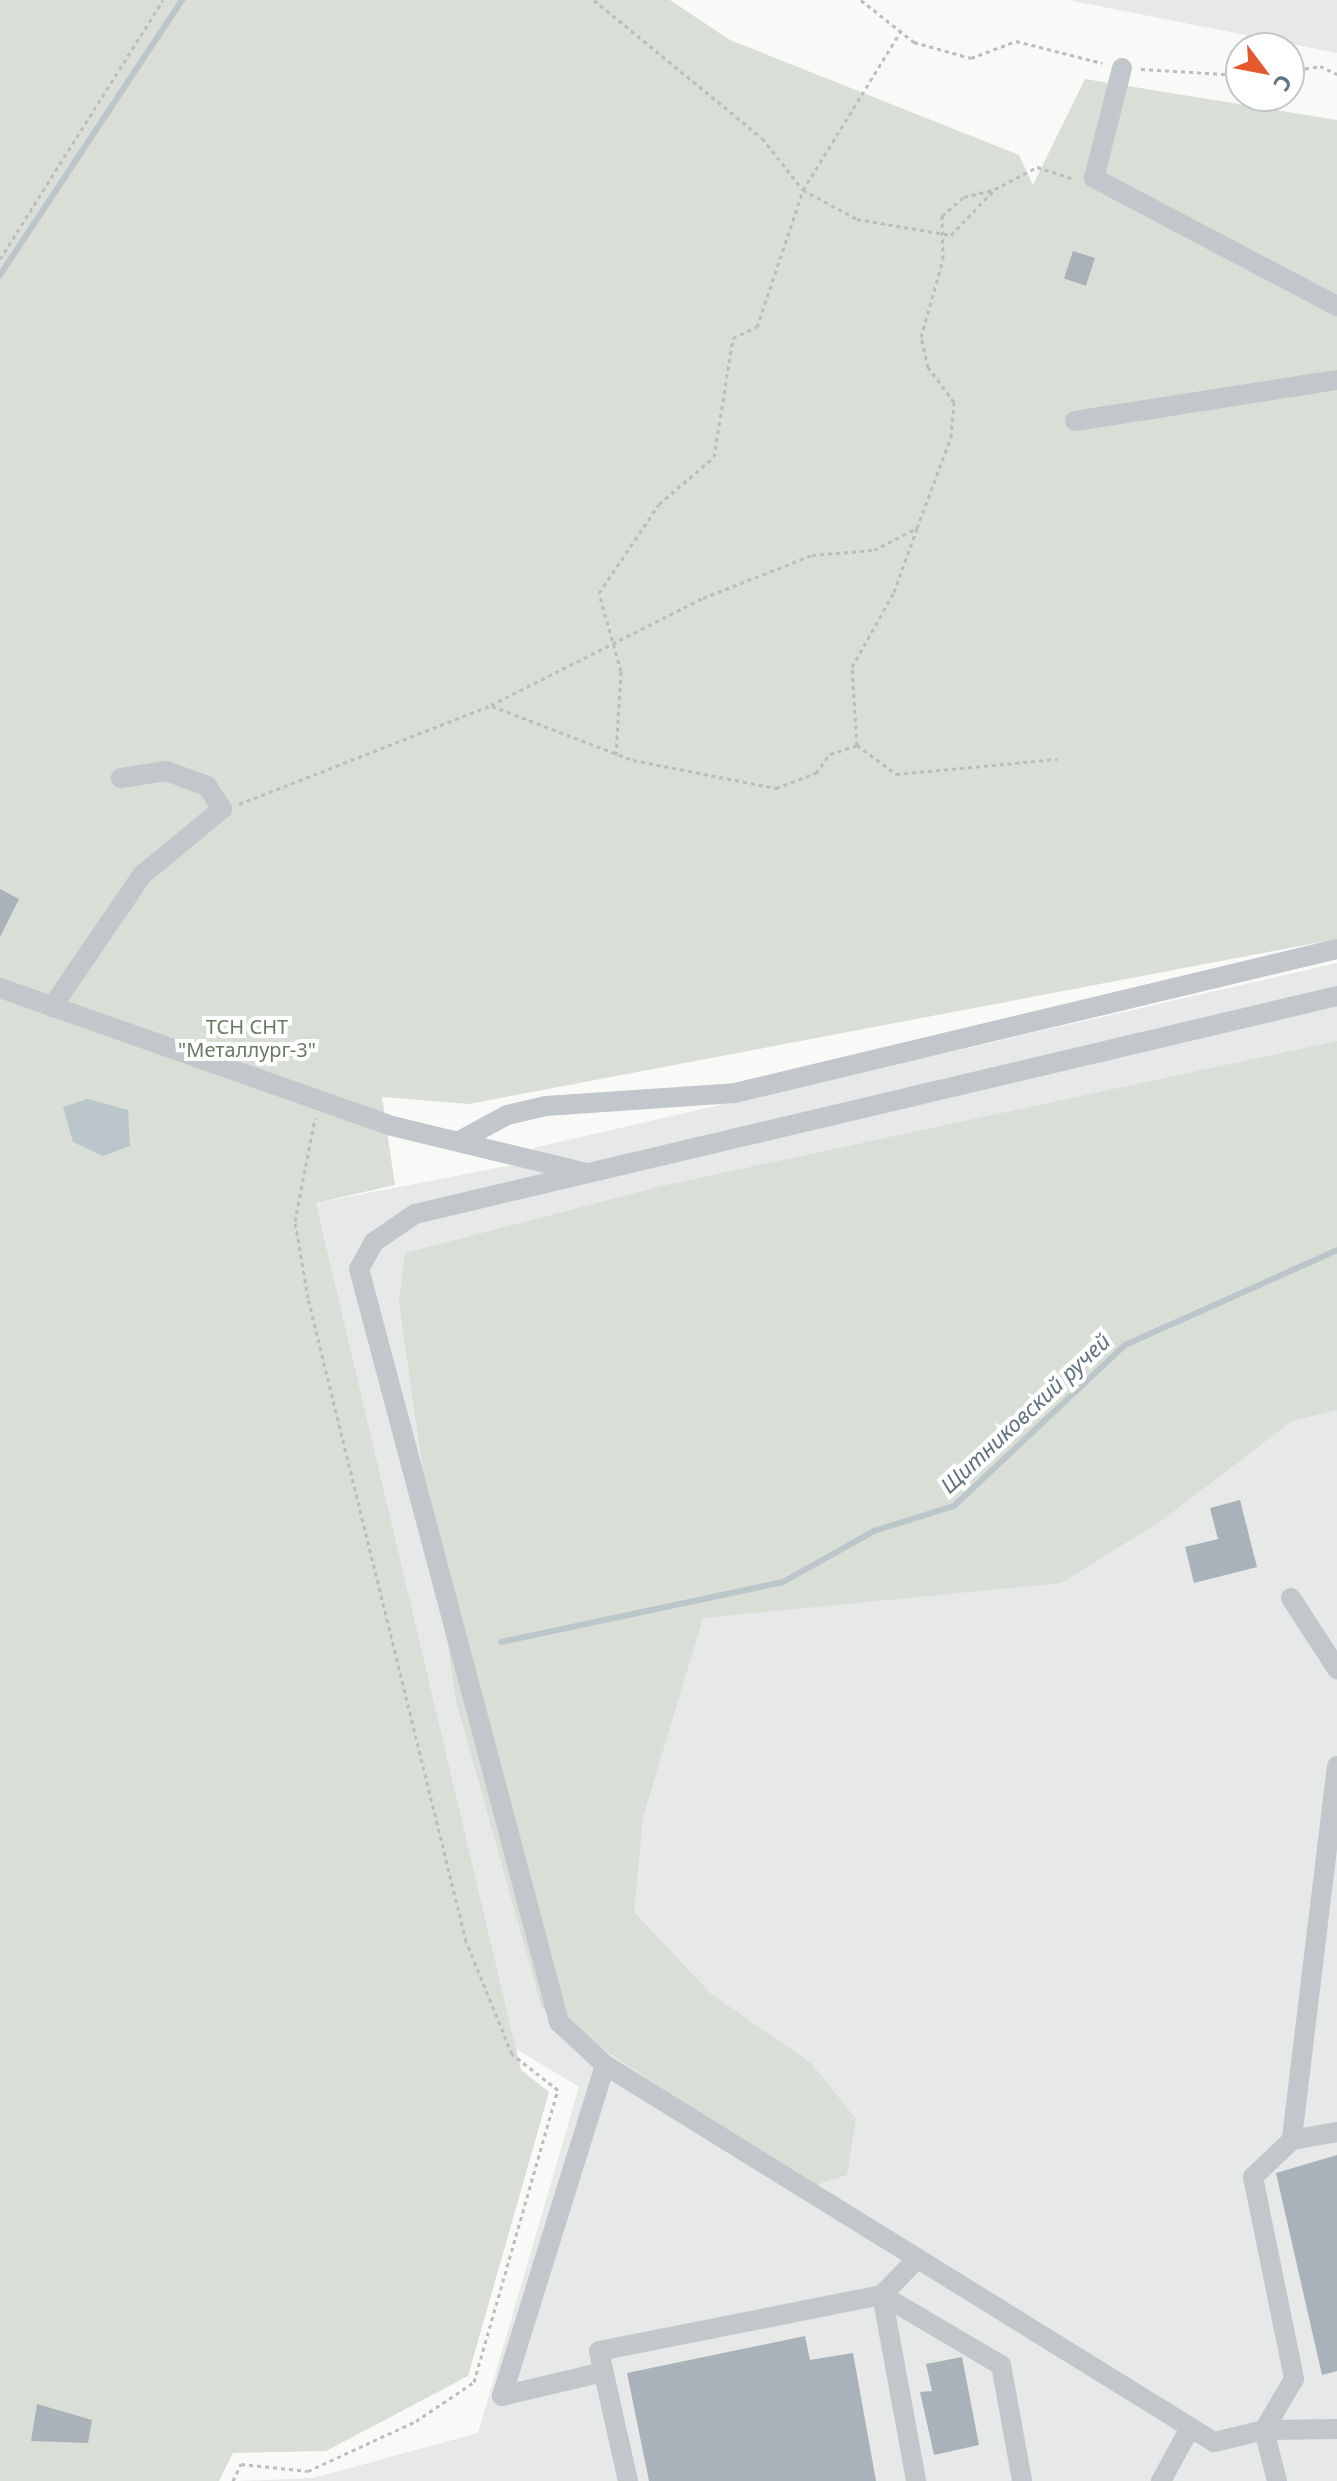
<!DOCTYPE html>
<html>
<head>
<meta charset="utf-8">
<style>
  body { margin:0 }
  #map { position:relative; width:1337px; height:2481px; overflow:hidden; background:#f9f9f7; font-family:"Noto Sans",sans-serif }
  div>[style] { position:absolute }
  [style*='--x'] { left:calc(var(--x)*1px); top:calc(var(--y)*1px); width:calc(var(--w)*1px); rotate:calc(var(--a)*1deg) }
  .built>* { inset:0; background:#e7e8e8 }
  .green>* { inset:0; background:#d9ded6 }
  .water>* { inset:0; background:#bac6ca }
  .stream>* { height:6px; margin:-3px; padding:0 3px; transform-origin:3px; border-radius:3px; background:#bac6ca }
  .building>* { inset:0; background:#a9b2b8; transform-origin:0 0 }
  .path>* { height:3px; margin-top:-1.5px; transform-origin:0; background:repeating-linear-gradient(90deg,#babec1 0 4px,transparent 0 8px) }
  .minor>* { height:20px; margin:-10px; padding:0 10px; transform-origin:10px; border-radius:10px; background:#c2c7cb }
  span { translate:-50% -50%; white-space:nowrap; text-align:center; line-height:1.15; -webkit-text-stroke:8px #fff; paint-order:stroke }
  .park-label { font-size:20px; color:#677a63 }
  .water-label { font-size:22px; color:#5f747c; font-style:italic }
  .north { position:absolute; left:1225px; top:32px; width:80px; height:80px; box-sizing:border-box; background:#fff; border:2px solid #c1c8cd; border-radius:50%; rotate:122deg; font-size:22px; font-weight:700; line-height:32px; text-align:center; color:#647582 }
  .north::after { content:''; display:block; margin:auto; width:28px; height:36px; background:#e5582c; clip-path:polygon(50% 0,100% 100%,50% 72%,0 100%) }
</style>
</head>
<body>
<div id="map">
  <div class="built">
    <i style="clip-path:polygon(1068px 0,1337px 0,1337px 53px)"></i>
    <i style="clip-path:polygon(1337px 963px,1337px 2481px,239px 2481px,313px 2478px,478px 2433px,579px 2087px,516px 2049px,316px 1203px,534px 1161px,533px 1148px)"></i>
  </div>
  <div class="green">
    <i style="clip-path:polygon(0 0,670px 0,730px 40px,1019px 155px,1033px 185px,1085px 79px,1337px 120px,1337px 939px,469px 1104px,382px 1097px,395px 1185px,316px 1203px,521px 2070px,549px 2092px,468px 2376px,326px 2451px,233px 2453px,219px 2481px,0 2481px)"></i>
    <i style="clip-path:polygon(1337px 1041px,1337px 1410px,1292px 1421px,1161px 1521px,1061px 1583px,703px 1618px,643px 1817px,634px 1912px,711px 1994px,811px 2063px,856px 2119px,847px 2175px,809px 2187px,542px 2008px,456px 1701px,399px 1303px,405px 1253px,662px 1186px)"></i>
  </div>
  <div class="water">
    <i style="clip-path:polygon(88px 1099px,128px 1110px,130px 1146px,103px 1156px,73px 1142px,63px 1107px)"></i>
  </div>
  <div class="stream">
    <i style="--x:0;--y:275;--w:330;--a:-56.5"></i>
    <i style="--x:501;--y:1642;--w:288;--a:-12"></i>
    <i style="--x:783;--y:1582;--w:104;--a:-29.3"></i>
    <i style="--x:874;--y:1531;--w:84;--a:-17.4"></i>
    <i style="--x:954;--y:1506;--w:235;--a:-43.3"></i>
    <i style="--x:1125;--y:1345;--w:232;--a:-24.1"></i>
  </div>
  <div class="building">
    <i style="left:1073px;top:251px;width:23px;height:29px;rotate:18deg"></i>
    <i style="clip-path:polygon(0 889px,19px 899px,0 937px)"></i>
    <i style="clip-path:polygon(1240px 1500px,1257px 1567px,1194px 1583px,1185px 1547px,1218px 1539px,1210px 1508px)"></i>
    <i style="clip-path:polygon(1337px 2155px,1337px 2371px,1322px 2375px,1276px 2173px)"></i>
    <i style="clip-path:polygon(805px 2336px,810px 2360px,853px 2353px,876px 2481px,649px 2481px,627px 2373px)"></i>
    <i style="clip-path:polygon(962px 2357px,979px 2445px,934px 2455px,920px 2392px,932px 2391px,926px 2364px)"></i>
    <i style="clip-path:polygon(37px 2404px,92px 2420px,88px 2443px,31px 2441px)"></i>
  </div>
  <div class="path">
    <i style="--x:594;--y:0;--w:217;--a:39.4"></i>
    <i style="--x:762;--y:138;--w:66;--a:51.7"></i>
    <i style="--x:803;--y:190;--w:61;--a:28.2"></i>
    <i style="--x:857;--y:219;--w:95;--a:9.7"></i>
    <i style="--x:951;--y:235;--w:64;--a:-46.3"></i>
    <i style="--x:995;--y:189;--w:47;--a:-27.6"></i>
    <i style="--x:1037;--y:167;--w:40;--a:18"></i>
    <i style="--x:861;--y:0;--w:68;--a:38.4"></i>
    <i style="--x:914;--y:42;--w:59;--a:15.7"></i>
    <i style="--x:971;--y:58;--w:48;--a:-20.7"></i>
    <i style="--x:1016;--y:41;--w:89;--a:14.3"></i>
    <i style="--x:1141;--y:69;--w:100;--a:3.4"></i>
    <i style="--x:1289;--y:71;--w:31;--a:-9"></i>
    <i style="--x:1320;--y:66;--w:19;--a:25"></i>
    <i style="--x:0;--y:259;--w:306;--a:-57.8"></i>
    <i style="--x:492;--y:706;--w:151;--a:21"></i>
    <i style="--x:633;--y:760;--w:146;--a:11.1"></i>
    <i style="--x:776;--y:788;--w:43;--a:-20.6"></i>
    <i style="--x:816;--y:773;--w:24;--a:-54"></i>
    <i style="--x:830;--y:754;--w:28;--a:-18"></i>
    <i style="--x:857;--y:745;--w:78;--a:-93.7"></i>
    <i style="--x:852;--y:667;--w:86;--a:-60.8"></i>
    <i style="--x:894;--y:592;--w:68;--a:-70.2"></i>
    <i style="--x:857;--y:745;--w:49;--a:36.6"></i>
    <i style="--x:896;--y:774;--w:162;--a:-5.3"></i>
    <i style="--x:616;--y:755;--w:84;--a:-86.6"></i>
    <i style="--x:621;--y:671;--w:81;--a:-105.8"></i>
    <i style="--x:599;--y:593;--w:107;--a:-56"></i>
    <i style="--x:659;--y:504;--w:72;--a:-40.5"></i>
    <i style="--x:714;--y:457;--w:121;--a:-80.9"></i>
    <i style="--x:733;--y:338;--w:26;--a:-25"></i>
    <i style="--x:757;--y:327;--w:145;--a:-71.4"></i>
    <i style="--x:803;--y:190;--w:187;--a:-58.4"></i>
    <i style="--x:239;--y:804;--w:271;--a:-21.4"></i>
    <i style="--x:491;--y:705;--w:237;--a:-26.8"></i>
    <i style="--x:703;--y:598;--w:117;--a:-21.5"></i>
    <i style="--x:812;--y:555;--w:62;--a:-4.6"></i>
    <i style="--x:874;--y:550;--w:48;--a:-27.1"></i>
    <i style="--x:917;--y:528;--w:97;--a:-69.5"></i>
    <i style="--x:951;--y:437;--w:35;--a:-85"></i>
    <i style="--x:954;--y:402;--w:44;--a:-126.6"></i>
    <i style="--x:928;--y:367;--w:31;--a:-103"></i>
    <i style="--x:921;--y:337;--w:81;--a:-74.2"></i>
    <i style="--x:943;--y:259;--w:43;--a:-91.3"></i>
    <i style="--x:942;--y:216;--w:29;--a:-41"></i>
    <i style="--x:964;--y:197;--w:32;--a:-14"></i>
    <i style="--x:233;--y:2481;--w:19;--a:-65"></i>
    <i style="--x:241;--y:2464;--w:67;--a:6"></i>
    <i style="--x:308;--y:2471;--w:119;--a:-24.8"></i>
    <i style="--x:416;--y:2421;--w:70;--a:-33.9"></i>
    <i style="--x:474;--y:2382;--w:304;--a:-74"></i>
    <i style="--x:558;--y:2090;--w:58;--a:-142"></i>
    <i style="--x:512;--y:2054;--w:122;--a:-112.2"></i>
    <i style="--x:466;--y:1941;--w:662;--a:-103.81"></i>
    <i style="--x:308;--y:1298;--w:78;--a:-99.6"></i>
    <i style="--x:295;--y:1221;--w:105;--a:-79"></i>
  </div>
  <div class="minor">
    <i style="--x:1122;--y:68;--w:114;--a:104.3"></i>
    <i style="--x:1094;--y:178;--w:275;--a:27.8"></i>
    <i style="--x:1075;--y:421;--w:265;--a:-8.9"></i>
    <i style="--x:0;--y:988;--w:411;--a:19.4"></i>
    <i style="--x:388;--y:1125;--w:201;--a:13.6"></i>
    <i style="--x:52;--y:1007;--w:160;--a:-55.7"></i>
    <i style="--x:142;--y:875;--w:104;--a:-39.5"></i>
    <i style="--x:222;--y:809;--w:27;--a:-123"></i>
    <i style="--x:207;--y:786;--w:44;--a:-159.9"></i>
    <i style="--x:166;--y:771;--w:46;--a:171.2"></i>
    <i style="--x:461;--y:1140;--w:52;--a:-28.5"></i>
    <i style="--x:507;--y:1115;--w:40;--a:-13"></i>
    <i style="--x:546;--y:1106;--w:189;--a:-3.9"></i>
    <i style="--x:735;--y:1093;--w:619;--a:-13.45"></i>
    <i style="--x:1291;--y:1598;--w:85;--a:57.1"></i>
    <i style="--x:1337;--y:1766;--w:377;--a:96.9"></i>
    <i style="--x:1292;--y:2140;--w:54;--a:136.5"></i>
    <i style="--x:1253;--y:2177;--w:206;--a:78.5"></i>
    <i style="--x:1294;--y:2379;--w:59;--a:120.5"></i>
    <i style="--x:1264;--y:2430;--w:73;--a:-0.8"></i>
    <i style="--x:1292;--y:2140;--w:46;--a:-10.1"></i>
    <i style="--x:915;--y:2261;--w:47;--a:134.1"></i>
    <i style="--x:882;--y:2295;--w:189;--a:79.6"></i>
    <i style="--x:502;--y:2396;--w:347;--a:-72.7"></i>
    <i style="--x:502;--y:2396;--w:104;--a:-13.4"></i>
    <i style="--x:628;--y:2481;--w:133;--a:-102.6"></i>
    <i style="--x:599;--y:2351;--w:288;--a:-11.2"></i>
    <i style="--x:882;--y:2295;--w:138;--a:30.5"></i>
    <i style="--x:1001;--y:2365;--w:118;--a:79.7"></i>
    <i style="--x:1161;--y:2481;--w:60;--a:-61.3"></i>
    <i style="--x:1277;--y:2481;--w:53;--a:-104.3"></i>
    <i style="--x:1264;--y:2430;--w:51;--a:166.5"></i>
    <i style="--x:1214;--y:2442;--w:716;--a:-148.24"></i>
    <i style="--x:605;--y:2065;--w:63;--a:-136.9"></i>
    <i style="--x:559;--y:2022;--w:779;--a:-104.87"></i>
    <i style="--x:359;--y:1269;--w:31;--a:-61"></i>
    <i style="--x:374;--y:1242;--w:50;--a:-34.3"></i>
    <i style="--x:415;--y:1214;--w:947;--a:-13.3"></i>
  </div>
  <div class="park-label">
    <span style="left:247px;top:1038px">ТСН СНТ<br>"Металлург-3"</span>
  </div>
  <div class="water-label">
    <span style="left:1025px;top:1413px;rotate:-43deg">Щитниковский ручей</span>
  </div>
  <div class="north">С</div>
</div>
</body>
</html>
